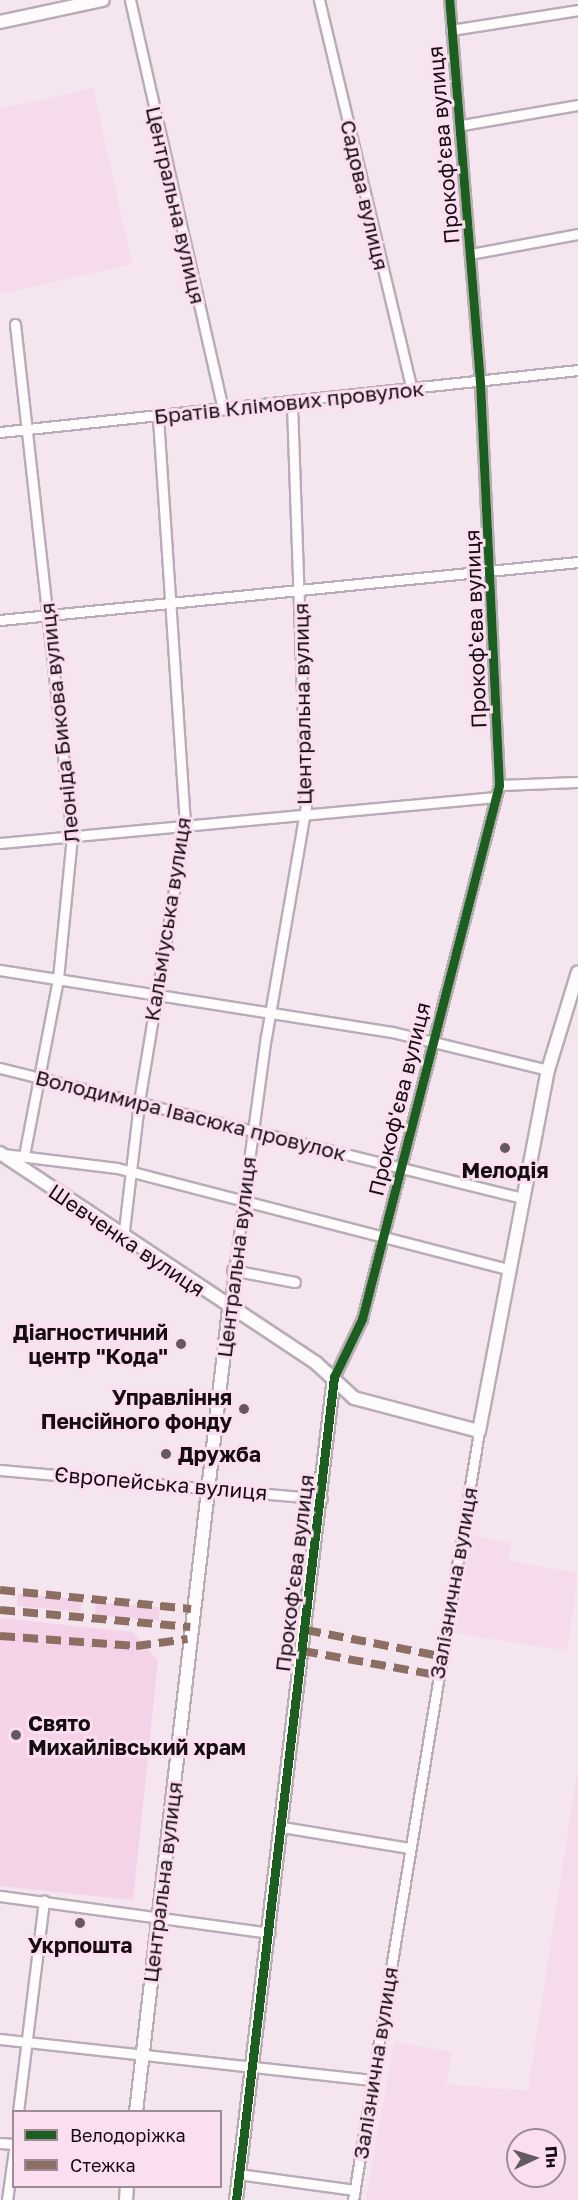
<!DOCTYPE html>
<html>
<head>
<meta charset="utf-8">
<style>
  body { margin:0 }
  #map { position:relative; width:578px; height:2200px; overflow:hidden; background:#f5e5ef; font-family:"Golos Text",sans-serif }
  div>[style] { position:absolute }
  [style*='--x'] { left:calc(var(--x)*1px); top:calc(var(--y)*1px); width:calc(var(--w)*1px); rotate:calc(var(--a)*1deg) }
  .built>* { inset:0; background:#f5dbeb }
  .green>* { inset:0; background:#f4d3e8; transform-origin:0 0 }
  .roads { filter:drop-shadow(2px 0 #b8adb4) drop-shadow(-2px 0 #b8adb4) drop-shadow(0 2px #b8adb4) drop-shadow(0 -2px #b8adb4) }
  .minor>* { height:9px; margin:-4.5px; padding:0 4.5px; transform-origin:4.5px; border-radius:4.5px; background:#fefbfd }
  .tertiary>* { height:12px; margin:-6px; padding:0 6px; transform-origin:6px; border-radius:6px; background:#fefbfd }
  .quiet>* { height:8px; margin-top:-4px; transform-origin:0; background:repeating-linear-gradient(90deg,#8d6e63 0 15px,transparent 0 23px) }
  .cycleway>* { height:9px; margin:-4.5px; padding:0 4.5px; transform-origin:4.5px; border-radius:4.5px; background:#1b5e20 }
  .dots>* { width:16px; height:16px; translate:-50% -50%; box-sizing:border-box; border:3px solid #fbdff0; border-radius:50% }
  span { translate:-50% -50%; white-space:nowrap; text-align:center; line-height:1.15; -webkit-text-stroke:6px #fbdff0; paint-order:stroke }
  .street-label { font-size:21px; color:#160d13 }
  .poi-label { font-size:21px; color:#160d13; font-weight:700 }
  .right { translate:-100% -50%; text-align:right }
  .left { translate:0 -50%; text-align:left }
  .legend { position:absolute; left:12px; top:2110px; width:210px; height:78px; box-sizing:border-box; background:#fbdff0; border:2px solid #9f8b98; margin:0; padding:8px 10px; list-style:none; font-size:18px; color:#160d13 }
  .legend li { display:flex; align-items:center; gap:12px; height:30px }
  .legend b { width:30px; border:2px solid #9f8b98 }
  .north { position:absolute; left:506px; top:2128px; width:60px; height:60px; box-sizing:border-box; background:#fbdff0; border:2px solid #9f8b98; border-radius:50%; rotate:86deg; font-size:16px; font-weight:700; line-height:24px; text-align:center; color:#160d13 }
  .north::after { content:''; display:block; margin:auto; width:21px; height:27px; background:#645960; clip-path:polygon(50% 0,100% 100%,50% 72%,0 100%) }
</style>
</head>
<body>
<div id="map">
  <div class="built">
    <i style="clip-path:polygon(93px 88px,132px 264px,0 294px,0 109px)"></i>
    <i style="clip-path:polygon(466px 1535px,511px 1543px,508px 1561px,578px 1573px,567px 1651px,450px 1632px)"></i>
    <i style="clip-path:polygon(evenodd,578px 1767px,578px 2200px,366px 2200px,394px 2042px,452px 2052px,446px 2084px,528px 2091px,578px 1767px,518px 2140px,554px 2140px,554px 2176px,518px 2176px,518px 2140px)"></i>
  </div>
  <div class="green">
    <i style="left:18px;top:1594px;width:64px;height:12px;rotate:5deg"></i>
    <i style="left:96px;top:1602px;width:64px;height:13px;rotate:5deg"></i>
    <i style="clip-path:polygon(0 1618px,132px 1632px,158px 1660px,133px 1900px,0 1886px)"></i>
  </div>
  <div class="roads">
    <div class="minor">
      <i style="--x:130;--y:0;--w:420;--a:77.2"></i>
      <i style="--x:319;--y:0;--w:400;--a:76.6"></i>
      <i style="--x:451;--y:30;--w:129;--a:-8.9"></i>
      <i style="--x:462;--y:125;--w:118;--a:-9.8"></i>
      <i style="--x:470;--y:254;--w:110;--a:-10.5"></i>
      <i style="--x:15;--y:324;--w:515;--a:83.65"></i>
      <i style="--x:72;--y:836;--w:144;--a:95.6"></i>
      <i style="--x:58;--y:979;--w:180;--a:100.9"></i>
      <i style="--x:0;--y:432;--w:581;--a:-6.12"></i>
      <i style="--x:0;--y:620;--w:581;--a:-5.73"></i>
      <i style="--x:499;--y:785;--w:79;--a:-2.2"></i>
      <i style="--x:0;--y:843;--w:496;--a:-5.3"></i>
      <i style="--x:0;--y:970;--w:397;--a:9"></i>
      <i style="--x:392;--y:1032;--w:161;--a:13.7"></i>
      <i style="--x:0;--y:1068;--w:538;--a:13.98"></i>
      <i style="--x:3;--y:1154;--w:115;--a:7"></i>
      <i style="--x:117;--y:1168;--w:404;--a:14.5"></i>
      <i style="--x:123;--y:1239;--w:138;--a:-83.3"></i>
      <i style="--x:139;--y:1102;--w:282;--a:-80.6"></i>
      <i style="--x:185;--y:824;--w:408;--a:-93.8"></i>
      <i style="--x:232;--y:1270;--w:64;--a:10.8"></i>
      <i style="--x:229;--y:1309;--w:275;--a:-82.3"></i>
      <i style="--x:266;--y:1037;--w:234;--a:-80.2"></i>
      <i style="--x:306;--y:806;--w:404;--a:-92"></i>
      <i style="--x:334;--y:1377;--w:64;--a:-64.2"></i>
      <i style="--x:362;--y:1319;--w:551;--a:-75.61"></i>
      <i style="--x:499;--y:785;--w:403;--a:-92.7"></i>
      <i style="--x:480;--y:382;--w:383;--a:-94.6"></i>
      <i style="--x:0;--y:1470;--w:323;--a:5.1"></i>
      <i style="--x:282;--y:1827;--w:129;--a:9.4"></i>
      <i style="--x:0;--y:1896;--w:272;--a:7.8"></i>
      <i style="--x:0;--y:2039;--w:374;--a:6.3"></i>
      <i style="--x:18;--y:2112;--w:213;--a:-83"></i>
      <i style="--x:0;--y:2143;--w:14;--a:4"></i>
      <i style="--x:238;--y:2174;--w:118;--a:7.8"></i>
      <i style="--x:7;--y:2200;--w:50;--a:-82"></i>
      <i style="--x:353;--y:2200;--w:779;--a:-80.69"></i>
    </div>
    <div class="tertiary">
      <i style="--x:0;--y:22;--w:105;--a:-12.1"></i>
      <i style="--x:0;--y:1153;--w:379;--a:33.6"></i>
      <i style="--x:316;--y:1363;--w:52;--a:42.6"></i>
      <i style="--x:354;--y:1398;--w:129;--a:14.8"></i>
      <i style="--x:479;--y:1431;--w:368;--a:-79.2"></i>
      <i style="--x:548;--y:1070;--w:102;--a:-73"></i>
      <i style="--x:136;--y:2112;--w:808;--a:-83.39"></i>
      <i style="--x:126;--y:2200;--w:14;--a:-86"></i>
      <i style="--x:236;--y:2200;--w:829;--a:-83.21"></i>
    </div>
  </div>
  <div class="quiet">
    <i style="--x:0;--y:1590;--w:192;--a:5.7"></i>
    <i style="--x:0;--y:1610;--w:191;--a:5.1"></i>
    <i style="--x:306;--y:1630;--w:136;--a:11"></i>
    <i style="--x:0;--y:1636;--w:136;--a:4.2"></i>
    <i style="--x:136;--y:1646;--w:52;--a:-7.7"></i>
    <i style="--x:303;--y:1651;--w:136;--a:10.2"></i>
  </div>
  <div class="cycleway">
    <i style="--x:236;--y:2200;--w:829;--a:-83.21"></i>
    <i style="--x:334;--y:1377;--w:64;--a:-64.2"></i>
    <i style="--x:362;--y:1319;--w:551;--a:-75.61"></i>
    <i style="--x:499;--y:785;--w:403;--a:-92.7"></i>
    <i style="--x:480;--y:382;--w:383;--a:-94.6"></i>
  </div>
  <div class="dots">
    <i style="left:505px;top:1148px;background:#645960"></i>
    <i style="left:181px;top:1344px;background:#645960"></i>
    <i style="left:244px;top:1409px;background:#645960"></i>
    <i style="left:166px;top:1454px;background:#645960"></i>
    <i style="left:16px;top:1735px;background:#645960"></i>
    <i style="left:80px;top:1923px;background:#645960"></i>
  </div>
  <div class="street-label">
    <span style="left:443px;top:145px;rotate:-95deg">Прокоф'єва вулиця</span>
    <span style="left:365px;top:195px;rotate:77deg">Садова вулиця</span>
    <span style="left:176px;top:205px;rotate:77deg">Центральна вулиця</span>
    <span style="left:289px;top:402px;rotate:-6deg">Братів Клімових провулок</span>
    <span style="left:475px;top:629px;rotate:-92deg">Прокоф'єва вулиця</span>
    <span style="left:302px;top:704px;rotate:-91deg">Центральна вулиця</span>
    <span style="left:59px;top:723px;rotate:-96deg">Леоніда Бикова вулиця</span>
    <span style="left:167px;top:919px;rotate:-81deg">Кальміуська вулиця</span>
    <span style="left:399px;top:1099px;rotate:-76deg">Прокоф'єва вулиця</span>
    <span style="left:191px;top:1115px;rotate:14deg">Володимира Івасюка провулок</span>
    <span style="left:127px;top:1240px;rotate:34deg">Шевченка вулиця</span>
    <span style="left:236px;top:1257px;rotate:-83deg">Центральна вулиця</span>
    <span style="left:161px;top:1483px;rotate:5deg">Європейська вулиця</span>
    <span style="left:294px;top:1573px;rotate:-83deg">Прокоф'єва вулиця</span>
    <span style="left:453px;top:1583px;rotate:-80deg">Залізнична вулиця</span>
    <span style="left:162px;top:1882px;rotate:-83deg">Центральна вулиця</span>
    <span style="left:375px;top:2063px;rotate:-81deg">Залізнична вулиця</span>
  </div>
  <div class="poi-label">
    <span style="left:505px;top:1170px">Мелодія</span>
    <span class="right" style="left:168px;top:1344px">Діагностичний<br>центр "Кода"</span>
    <span class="right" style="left:232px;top:1409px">Управління<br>Пенсійного фонду</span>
    <span class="left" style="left:178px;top:1454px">Дружба</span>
    <span class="left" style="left:28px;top:1735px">Свято<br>Михайлівський храм</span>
    <span style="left:80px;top:1945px">Укрпошта</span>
  </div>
  <ul class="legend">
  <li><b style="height:8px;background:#1b5e20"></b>Велодоріжка</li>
  <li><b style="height:8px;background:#8d6e63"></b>Стежка</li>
  </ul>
  <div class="north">Пн</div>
</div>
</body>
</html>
